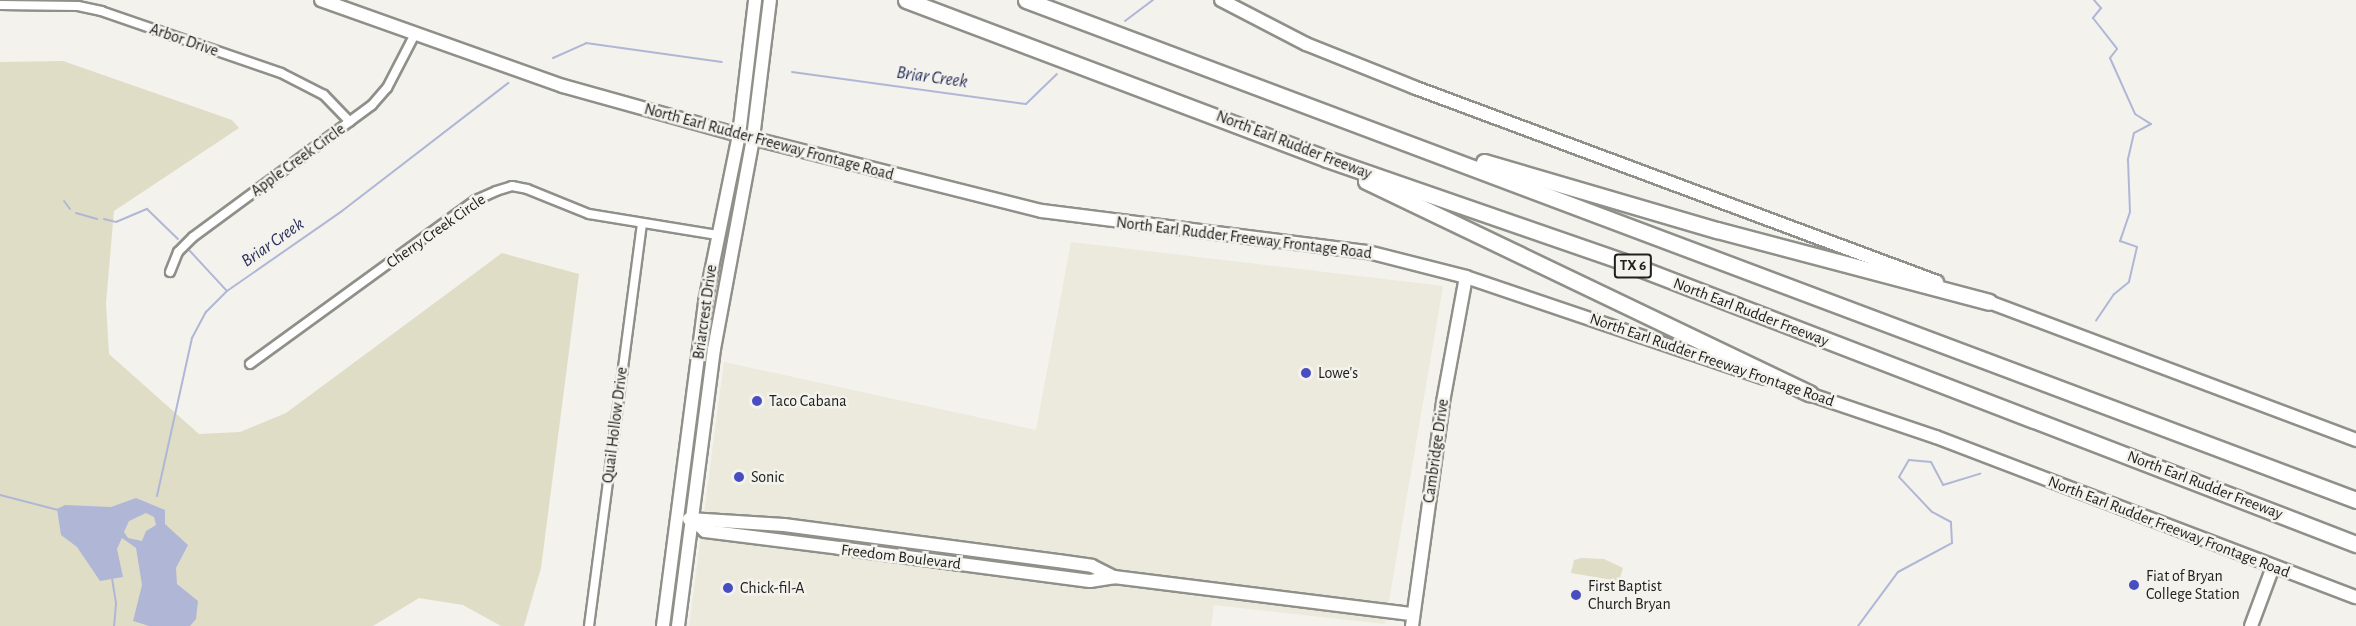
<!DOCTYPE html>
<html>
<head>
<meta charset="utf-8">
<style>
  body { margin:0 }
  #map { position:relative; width:2356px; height:626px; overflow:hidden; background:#f3f2ec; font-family:"Alegreya Sans",sans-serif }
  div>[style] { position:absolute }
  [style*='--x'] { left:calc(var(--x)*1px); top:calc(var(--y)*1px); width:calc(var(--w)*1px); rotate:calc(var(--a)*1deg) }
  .built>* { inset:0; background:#ebeadc }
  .green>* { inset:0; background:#dfddc5 }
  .water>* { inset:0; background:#b0b7d6 }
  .stream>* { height:2px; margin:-1px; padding:0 1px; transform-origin:1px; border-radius:1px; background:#b0b7d6 }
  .roads { filter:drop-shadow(2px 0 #90908a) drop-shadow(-2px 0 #90908a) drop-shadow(0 2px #90908a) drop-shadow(0 -2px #90908a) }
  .street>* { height:8px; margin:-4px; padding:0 4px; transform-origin:4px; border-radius:4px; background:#fff }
  .secondary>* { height:12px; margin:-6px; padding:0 6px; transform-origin:6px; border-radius:6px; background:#fff }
  .highway>* { height:15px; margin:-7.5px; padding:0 7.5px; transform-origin:7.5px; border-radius:7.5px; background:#fff }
  .dots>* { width:16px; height:16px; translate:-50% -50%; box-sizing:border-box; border:3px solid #f3f2ec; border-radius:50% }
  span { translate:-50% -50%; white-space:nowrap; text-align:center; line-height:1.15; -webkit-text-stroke:5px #f3f2ec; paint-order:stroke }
  .shield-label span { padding:2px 4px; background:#f3f2ec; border:2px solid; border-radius:4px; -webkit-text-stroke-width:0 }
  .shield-label { font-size:15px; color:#20201e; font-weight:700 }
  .street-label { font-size:16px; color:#20201e }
  .poi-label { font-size:16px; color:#20201e }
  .left { translate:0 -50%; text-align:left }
  .water-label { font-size:18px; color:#2b315c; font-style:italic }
</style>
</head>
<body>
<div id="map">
  <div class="built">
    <i style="clip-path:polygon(1071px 242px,1443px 286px,1385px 624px,1214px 605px,1211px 626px,689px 626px,724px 362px,1036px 430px)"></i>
  </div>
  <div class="green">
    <i style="clip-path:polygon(63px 61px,232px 120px,239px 128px,114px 211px,106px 303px,109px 354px,199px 434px,240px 432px,286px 413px,502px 253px,579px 274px,541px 568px,524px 626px,501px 626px,463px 605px,419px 598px,373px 626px,0 626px,0 62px)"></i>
    <i style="clip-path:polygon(1582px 558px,1604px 559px,1623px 568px,1619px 581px,1571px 573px,1574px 560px)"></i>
  </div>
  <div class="water">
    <i style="clip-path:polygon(evenodd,136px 498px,165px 510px,165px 524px,188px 545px,176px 568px,177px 584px,198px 601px,196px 619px,190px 626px,149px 626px,133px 621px,142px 585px,136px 548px,122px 538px,117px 549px,123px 577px,100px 581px,77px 547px,61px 535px,57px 509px,65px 505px,111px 507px,136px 498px,146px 513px,154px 517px,156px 525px,146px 531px,142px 541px,128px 538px,124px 532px,129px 521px,146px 513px)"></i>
  </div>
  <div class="stream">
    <i style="--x:2094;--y:0;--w:11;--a:49"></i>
    <i style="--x:2101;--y:8;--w:13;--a:129"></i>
    <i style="--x:2093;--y:18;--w:39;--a:52"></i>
    <i style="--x:2117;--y:49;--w:11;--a:128"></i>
    <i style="--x:2110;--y:58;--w:61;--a:65.9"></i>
    <i style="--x:2135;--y:114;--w:19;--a:32"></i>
    <i style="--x:2151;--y:124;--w:19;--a:152"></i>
    <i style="--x:2134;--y:133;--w:28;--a:103"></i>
    <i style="--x:2128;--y:160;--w:52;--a:87.8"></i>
    <i style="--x:2130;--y:212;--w:31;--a:109"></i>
    <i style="--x:2120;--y:241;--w:18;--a:19"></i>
    <i style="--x:2137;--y:247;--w:36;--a:103"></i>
    <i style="--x:2129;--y:282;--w:19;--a:141"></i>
    <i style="--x:2114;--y:294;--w:32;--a:124"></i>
    <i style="--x:1125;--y:21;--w:35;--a:-37"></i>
    <i style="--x:553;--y:58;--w:36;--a:-24"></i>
    <i style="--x:586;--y:43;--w:137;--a:8"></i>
    <i style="--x:792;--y:72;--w:236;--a:7.8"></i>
    <i style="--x:1026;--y:104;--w:43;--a:-44.1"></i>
    <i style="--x:64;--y:201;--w:10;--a:53"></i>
    <i style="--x:76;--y:213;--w:22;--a:16"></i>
    <i style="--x:104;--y:219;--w:12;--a:14"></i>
    <i style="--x:116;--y:222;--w:34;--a:-23"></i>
    <i style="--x:147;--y:209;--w:43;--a:44.1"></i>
    <i style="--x:189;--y:250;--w:56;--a:47.2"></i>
    <i style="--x:0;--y:495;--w:60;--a:14.5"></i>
    <i style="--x:157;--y:496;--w:162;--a:-77.5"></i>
    <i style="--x:192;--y:338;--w:30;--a:-62"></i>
    <i style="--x:206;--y:312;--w:30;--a:-45"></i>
    <i style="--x:227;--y:291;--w:140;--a:-34.8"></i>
    <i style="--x:342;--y:211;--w:210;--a:-37.6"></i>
    <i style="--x:112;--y:578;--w:26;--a:81"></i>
    <i style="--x:116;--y:604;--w:22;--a:95"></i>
    <i style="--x:1858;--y:626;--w:67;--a:-53.5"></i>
    <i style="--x:1898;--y:572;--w:61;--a:-28.2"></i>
    <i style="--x:1952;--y:543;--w:21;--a:-93"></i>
    <i style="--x:1951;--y:522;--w:21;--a:-152"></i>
    <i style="--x:1932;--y:512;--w:48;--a:-133.3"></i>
    <i style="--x:1899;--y:477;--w:20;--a:-60"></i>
    <i style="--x:1909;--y:460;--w:22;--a:5"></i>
    <i style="--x:1931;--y:462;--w:26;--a:62"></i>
    <i style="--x:1943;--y:485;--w:39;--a:-17"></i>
  </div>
  <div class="roads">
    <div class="street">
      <i style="--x:0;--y:5;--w:78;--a:0.7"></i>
      <i style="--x:78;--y:6;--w:24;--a:12"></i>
      <i style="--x:101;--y:11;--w:190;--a:19"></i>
      <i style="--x:281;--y:73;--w:48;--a:27.1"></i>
      <i style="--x:324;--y:95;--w:37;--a:46"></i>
      <i style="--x:170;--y:272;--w:22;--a:-68"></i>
      <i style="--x:178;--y:252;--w:21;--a:-45"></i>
      <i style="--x:193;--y:237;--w:222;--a:-36.4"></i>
      <i style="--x:372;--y:105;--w:23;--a:-49"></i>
      <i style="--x:387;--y:88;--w:59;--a:-62.6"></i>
      <i style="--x:250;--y:364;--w:279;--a:-36"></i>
      <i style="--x:476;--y:200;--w:22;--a:-24"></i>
      <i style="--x:496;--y:191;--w:17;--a:-17"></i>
      <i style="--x:512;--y:186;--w:15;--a:11"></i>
      <i style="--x:527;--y:189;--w:67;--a:22"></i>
      <i style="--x:589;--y:214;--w:130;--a:9.3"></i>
      <i style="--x:589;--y:626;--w:406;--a:-82.5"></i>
    </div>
    <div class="secondary">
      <i style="--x:321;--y:0;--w:257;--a:19.6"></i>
      <i style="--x:563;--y:86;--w:183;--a:15.6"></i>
      <i style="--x:739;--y:135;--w:312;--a:14.1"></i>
      <i style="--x:1042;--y:211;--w:329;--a:7.2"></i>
      <i style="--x:1368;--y:252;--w:101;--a:14.3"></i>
      <i style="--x:1466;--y:277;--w:315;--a:18.7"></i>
      <i style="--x:1221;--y:0;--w:96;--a:27.4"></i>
      <i style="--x:1306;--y:44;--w:118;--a:21.8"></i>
      <i style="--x:1416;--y:88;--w:556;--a:20.42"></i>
      <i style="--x:1981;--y:299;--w:401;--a:20.6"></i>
      <i style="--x:1803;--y:392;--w:140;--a:18.7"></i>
      <i style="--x:1936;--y:437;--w:449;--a:20.9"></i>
      <i style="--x:689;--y:519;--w:95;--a:3.6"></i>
      <i style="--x:784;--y:525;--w:276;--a:7.5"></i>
      <i style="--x:1058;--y:561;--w:34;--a:8"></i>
      <i style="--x:1092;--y:566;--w:25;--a:27"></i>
      <i style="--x:693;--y:519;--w:17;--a:45"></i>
      <i style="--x:705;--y:531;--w:135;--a:7.2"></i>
      <i style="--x:839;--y:548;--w:253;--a:7.5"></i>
      <i style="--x:1090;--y:581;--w:24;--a:-9"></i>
      <i style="--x:1114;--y:577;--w:301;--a:7.1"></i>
      <i style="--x:663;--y:626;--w:327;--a:-82.6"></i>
      <i style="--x:705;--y:302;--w:170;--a:-78.5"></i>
      <i style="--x:739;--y:135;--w:136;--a:-83.2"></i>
      <i style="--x:678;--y:626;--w:279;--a:-82.6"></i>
      <i style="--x:714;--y:349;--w:215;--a:-79.5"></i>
      <i style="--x:753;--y:138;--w:139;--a:-83"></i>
      <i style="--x:1412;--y:626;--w:226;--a:-82.1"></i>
      <i style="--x:1443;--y:402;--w:127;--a:-79.6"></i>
      <i style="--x:2251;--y:626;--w:63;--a:-69.6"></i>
    </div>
    <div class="highway">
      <i style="--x:906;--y:0;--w:450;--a:20.7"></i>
      <i style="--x:1327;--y:159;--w:311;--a:19.1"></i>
      <i style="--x:1621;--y:261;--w:788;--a:21.06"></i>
      <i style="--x:1026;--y:0;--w:1421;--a:20.6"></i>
      <i style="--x:1484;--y:162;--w:243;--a:16.3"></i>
      <i style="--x:1717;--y:230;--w:281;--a:14.8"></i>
      <i style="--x:1366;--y:181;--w:492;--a:25.6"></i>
    </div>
  </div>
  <div class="dots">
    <i style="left:1306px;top:373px;background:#484dc2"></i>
    <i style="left:757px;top:401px;background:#484dc2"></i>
    <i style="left:739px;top:477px;background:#484dc2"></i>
    <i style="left:2134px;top:585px;background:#484dc2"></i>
    <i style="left:728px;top:588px;background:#484dc2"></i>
    <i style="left:1576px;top:595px;background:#484dc2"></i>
  </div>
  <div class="shield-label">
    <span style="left:1633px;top:266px">TX 6</span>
  </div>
  <div class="street-label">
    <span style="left:184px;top:40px;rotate:19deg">Arbor Drive</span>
    <span style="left:769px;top:142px;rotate:15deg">North Earl Rudder Freeway Frontage Road</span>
    <span style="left:1294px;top:145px;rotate:21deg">North Earl Rudder Freeway</span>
    <span style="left:298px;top:160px;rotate:-36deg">Apple Creek Circle</span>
    <span style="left:436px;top:231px;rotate:-35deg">Cherry Creek Circle</span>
    <span style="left:1244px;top:238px;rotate:7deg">North Earl Rudder Freeway Frontage Road</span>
    <span style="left:705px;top:312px;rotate:-82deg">Briarcrest Drive</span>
    <span style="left:1751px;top:312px;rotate:21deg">North Earl Rudder Freeway</span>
    <span style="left:1712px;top:360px;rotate:19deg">North Earl Rudder Freeway Frontage Road</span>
    <span style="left:615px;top:425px;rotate:-83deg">Quail Hollow Drive</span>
    <span style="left:1436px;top:451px;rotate:-82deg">Cambridge Drive</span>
    <span style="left:2205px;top:485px;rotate:21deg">North Earl Rudder Freeway</span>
    <span style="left:2169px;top:527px;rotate:21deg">North Earl Rudder Freeway Frontage Road</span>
    <span style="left:901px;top:557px;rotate:7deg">Freedom Boulevard</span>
  </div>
  <div class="poi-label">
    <span class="left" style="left:1318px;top:373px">Lowe's</span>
    <span class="left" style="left:769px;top:401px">Taco Cabana</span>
    <span class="left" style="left:751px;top:477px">Sonic</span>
    <span class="left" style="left:2146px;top:585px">Fiat of Bryan<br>College Station</span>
    <span class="left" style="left:1588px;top:595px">First Baptist<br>Church Bryan</span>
    <span class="left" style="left:740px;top:588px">Chick-fil-A</span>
  </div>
  <div class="water-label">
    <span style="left:932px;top:78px;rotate:8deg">Briar Creek</span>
    <span style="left:273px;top:243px;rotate:-35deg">Briar Creek</span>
  </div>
</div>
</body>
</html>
